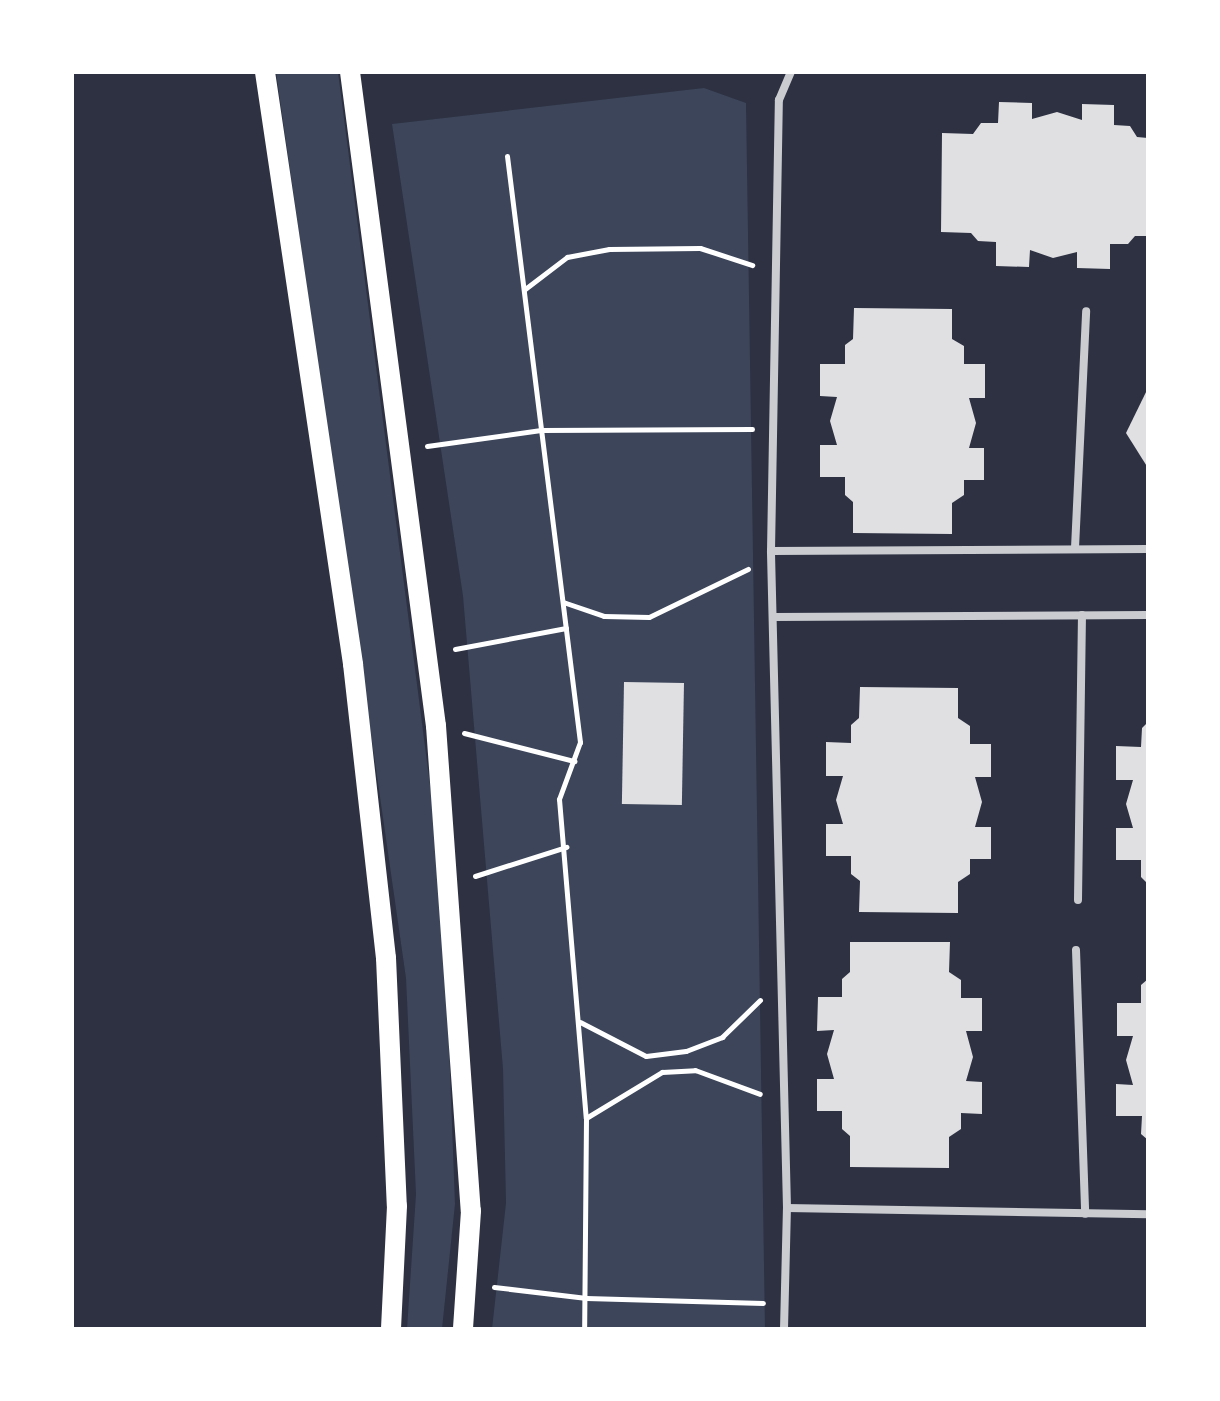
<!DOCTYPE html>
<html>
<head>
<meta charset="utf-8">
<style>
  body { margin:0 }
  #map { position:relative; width:1220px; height:1401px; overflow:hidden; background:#2d3142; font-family:Mulish,sans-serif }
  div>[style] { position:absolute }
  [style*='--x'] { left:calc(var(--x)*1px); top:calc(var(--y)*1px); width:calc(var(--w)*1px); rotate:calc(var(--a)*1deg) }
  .green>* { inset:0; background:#3c4559 }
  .building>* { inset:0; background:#e0e0e3; transform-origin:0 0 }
  .path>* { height:5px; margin:-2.5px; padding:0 2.5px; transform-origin:2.5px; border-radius:2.5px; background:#fff }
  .minor>* { height:8px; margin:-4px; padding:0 4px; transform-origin:4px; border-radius:4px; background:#caccd0 }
  .primary>* { height:20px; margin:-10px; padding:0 10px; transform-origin:10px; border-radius:10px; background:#fff }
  span { translate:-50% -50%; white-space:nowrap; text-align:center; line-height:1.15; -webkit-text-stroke:6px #fff; paint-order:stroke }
  .frame { position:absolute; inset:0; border:74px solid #fff; pointer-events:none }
</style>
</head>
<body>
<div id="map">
  <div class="green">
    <i style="clip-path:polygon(276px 72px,338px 72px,443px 886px,455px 1204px,442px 1329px,407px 1329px,416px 1194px,406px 978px)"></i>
    <i style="clip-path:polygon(704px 88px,746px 103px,765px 1329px,492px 1329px,506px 1203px,503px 1069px,463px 596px,392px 124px)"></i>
  </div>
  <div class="building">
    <i style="clip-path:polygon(999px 102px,1032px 103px,1032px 119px,1057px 112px,1082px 120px,1082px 104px,1114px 105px,1114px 125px,1130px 126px,1137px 137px,1148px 138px,1148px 236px,1135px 236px,1128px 244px,1110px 244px,1110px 269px,1077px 268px,1077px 252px,1053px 258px,1030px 250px,1029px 267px,996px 266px,996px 242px,978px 241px,971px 233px,941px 232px,942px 133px,973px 134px,981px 123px,998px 123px)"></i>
    <i style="clip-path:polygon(854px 308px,952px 309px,952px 339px,964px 346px,964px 364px,985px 364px,985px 398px,969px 398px,976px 423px,969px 448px,984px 448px,984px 480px,964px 480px,964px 495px,952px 503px,952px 534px,853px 533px,853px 502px,845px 495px,845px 477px,820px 477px,820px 445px,837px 445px,830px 421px,837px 397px,820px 396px,820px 364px,845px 364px,845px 345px,853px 339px)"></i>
    <i style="clip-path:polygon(1148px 388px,1148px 468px,1126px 433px)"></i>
    <i style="left:624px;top:682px;width:60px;height:122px;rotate:1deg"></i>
    <i style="clip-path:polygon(860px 687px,958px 688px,958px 718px,970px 726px,970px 744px,991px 744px,991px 777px,975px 777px,982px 802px,975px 827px,991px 827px,991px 859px,970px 859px,970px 874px,958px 882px,958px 913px,859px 912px,860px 881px,851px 874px,851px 856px,826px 856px,826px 824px,843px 824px,836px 800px,843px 776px,826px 776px,826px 742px,851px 743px,851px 725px,859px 718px)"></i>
    <i style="clip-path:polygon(1148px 722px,1148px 884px,1141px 877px,1141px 860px,1116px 860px,1116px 828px,1133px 828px,1126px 804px,1133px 780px,1116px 780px,1116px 746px,1141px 747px,1142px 728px)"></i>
    <i style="clip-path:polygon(850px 942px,950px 942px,949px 972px,961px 980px,961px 998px,982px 998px,982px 1031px,966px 1031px,973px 1057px,966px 1081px,982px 1082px,982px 1114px,961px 1113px,961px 1129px,949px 1137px,949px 1168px,850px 1167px,850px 1136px,842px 1129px,842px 1111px,817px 1111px,817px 1079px,834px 1079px,827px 1054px,834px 1030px,817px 1031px,818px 997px,842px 997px,842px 979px,850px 972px)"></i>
    <i style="clip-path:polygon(1148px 979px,1148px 1140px,1141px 1134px,1142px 1116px,1116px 1116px,1116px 1084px,1133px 1085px,1126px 1060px,1133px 1036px,1117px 1036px,1117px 1003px,1141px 1003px,1141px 985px)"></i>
  </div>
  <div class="path">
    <i style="--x:507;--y:156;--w:591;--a:82.9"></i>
    <i style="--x:580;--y:742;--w:61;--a:110.2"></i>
    <i style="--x:559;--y:799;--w:320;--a:85.2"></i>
    <i style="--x:586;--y:1118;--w:211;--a:90.5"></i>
    <i style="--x:525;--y:289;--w:53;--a:-37.3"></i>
    <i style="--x:567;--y:257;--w:43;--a:-10.8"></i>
    <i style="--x:609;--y:249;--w:91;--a:-0.6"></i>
    <i style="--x:700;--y:248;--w:55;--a:18.1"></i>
    <i style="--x:427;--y:446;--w:115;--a:-8"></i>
    <i style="--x:541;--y:430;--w:211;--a:-0.3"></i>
    <i style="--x:563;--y:602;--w:43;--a:18.9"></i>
    <i style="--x:604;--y:616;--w:45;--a:1.3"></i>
    <i style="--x:649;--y:617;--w:110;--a:-25.9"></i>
    <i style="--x:455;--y:649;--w:113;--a:-10.7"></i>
    <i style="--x:464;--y:733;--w:114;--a:14.3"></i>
    <i style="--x:475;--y:876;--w:96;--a:-17.7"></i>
    <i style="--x:580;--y:1022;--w:74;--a:27.3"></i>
    <i style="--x:646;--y:1056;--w:40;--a:-7.1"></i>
    <i style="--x:686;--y:1051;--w:39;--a:-21"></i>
    <i style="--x:722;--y:1037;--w:53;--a:-44.2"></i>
    <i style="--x:586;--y:1118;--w:89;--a:-31.2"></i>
    <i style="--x:662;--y:1072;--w:33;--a:-3"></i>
    <i style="--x:695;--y:1070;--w:69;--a:20.3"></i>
    <i style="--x:494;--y:1287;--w:93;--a:6.8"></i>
    <i style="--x:586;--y:1298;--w:177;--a:1.6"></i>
  </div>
  <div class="minor">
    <i style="--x:1075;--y:548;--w:237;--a:-87.3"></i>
    <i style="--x:771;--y:551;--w:377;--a:-0.3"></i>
    <i style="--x:773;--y:617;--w:375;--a:-0.3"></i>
    <i style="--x:1078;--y:900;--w:285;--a:-89.2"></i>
    <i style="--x:1076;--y:950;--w:264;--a:88"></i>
    <i style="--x:787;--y:1208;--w:361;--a:1"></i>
    <i style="--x:784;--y:1329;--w:121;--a:-88.6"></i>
    <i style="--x:787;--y:1208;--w:657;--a:-91.4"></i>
    <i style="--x:771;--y:551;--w:451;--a:-89"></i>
    <i style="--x:779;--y:100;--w:30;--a:-67"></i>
  </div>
  <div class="primary">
    <i style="--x:265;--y:72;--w:599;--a:81.54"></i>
    <i style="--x:353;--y:664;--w:296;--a:83.6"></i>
    <i style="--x:386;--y:958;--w:248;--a:87.5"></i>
    <i style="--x:397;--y:1206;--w:123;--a:92.8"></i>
    <i style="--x:350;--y:72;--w:660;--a:82.51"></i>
    <i style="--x:436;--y:726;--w:486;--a:85.9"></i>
    <i style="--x:471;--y:1211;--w:118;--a:93.9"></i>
  </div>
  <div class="frame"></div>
</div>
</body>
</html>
